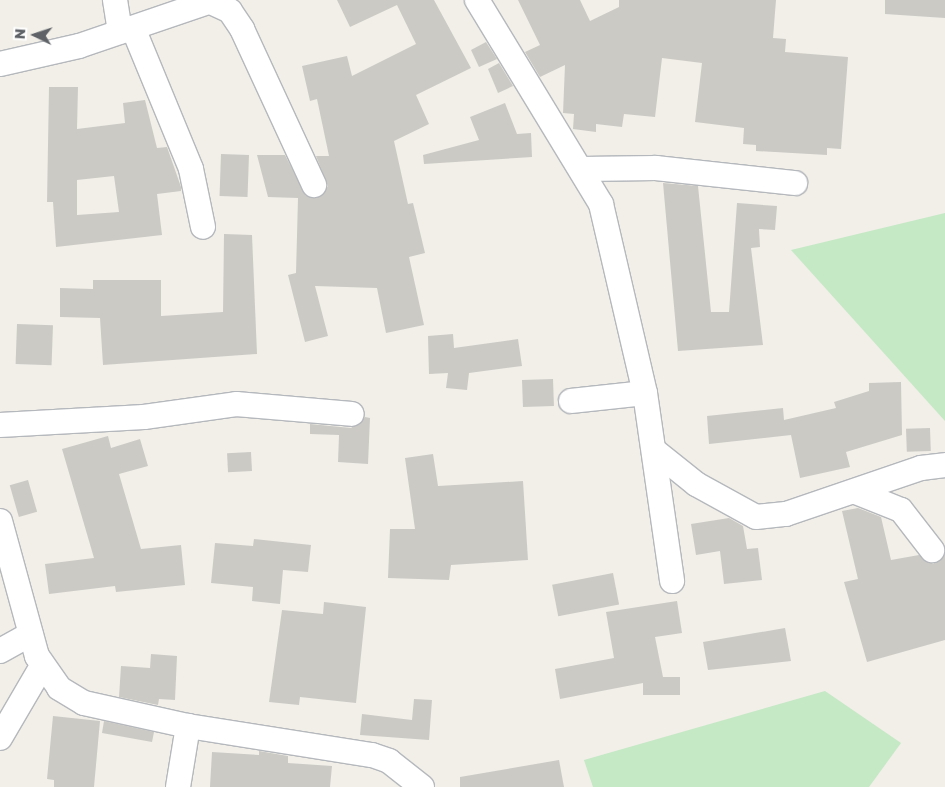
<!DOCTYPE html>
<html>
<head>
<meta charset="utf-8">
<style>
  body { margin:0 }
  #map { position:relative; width:945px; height:787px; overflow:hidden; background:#f1efe8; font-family:"Golos Text",sans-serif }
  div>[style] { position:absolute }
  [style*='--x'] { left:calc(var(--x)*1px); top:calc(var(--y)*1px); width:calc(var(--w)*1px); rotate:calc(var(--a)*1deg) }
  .green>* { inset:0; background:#c5e8c5 }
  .building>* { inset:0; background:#cccac5; transform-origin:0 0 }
  .roads { filter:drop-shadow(1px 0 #b5b8bc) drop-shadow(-1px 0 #b5b8bc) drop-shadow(0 1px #b5b8bc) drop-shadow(0 -1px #b5b8bc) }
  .minor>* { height:24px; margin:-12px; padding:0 12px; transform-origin:12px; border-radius:12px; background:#fff }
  span { translate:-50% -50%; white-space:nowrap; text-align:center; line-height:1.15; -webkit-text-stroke:4.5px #fff; paint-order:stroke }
  .north { position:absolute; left:10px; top:10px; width:50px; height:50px; -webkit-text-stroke:4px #fff; paint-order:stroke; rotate:274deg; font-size:14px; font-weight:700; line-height:20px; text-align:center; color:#5f6368 }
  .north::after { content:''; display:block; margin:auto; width:18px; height:22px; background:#5f6368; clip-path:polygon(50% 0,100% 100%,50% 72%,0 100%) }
</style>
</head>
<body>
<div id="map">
  <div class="green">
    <i style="clip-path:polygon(945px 213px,945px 421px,791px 250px)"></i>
    <i style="clip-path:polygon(825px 691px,901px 743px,869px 787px,593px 787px,584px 760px)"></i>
  </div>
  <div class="building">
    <i style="clip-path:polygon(337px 0,434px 0,471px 68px,416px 95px,429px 124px,394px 141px,408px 204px,413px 203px,425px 253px,409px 257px,424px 325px,386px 333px,377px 288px,315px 286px,328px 336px,305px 342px,288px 275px,296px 273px,298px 198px,268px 197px,257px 155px,285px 155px,306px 196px,320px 197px,328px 186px,316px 156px,329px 156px,317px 99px,310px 101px,302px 66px,347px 56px,352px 76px,416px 44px,397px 5px,350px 27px)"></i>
    <i style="clip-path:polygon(518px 0,580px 0,590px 21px,619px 7px,619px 0,776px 0,773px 38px,786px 39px,785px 52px,848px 57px,841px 149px,827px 148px,827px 155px,756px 151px,756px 145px,743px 144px,744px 128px,695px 122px,702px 63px,662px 58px,655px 117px,624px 114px,622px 127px,596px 124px,596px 132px,573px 129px,574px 114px,563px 113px,565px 65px,540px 77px,525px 52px,540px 45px)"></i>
    <i style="clip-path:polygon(885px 0,945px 0,945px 18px,885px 14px)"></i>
    <i style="clip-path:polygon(486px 42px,497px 59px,479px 67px,471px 50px)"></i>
    <i style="clip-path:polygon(499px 63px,513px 86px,498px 93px,488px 69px)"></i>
    <i style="clip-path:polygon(evenodd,49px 87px,78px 87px,77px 129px,125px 123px,123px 103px,145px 100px,157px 148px,167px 147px,181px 187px,181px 191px,157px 194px,162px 235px,56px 247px,53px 202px,47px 202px,49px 87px,114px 176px,119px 212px,77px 215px,77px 180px,114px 176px)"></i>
    <i style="clip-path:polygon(505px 103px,517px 134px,531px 133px,532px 157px,424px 164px,423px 155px,479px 140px,470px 117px)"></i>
    <i style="left:221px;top:154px;width:28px;height:42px;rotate:2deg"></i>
    <i style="clip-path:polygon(663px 183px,698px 186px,711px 312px,729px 312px,737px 203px,777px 206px,775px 230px,759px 229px,760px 247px,751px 248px,763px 345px,678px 351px)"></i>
    <i style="clip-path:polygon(224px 234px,252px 235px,257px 354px,103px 365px,100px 318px,60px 317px,60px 288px,93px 289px,93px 280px,161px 280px,161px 316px,223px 312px)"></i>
    <i style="left:17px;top:324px;width:36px;height:40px;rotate:2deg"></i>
    <i style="clip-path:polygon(453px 334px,454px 348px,518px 339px,522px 366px,469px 373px,467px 390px,446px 388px,448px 373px,429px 374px,428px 336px)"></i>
    <i style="left:553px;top:379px;width:27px;height:31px;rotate:88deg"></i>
    <i style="clip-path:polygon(901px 382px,902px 435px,846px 452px,850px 467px,800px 478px,791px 435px,709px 444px,707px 416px,783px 408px,784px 420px,836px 408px,834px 402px,869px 391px,869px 383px)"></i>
    <i style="clip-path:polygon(365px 417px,370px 418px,368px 464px,338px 462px,339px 435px,310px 434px,310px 424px,351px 428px)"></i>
    <i style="left:930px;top:428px;width:23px;height:24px;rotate:88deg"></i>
    <i style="clip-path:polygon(108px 436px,111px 448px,140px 439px,148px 466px,119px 474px,141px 549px,181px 545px,185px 585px,116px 592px,115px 586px,49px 594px,45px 564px,94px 558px,62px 449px)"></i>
    <i style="left:251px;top:452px;width:19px;height:24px;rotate:87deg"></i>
    <i style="clip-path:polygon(433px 454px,438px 486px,523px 481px,528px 560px,451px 565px,449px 580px,388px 578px,390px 529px,415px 529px,405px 458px)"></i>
    <i style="left:28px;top:480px;width:33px;height:19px;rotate:74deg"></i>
    <i style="clip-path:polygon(858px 508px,881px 517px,891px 560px,919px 555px,933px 564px,945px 554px,945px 640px,867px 662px,844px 582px,858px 579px,842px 511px)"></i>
    <i style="clip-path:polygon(729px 518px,743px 526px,747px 549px,758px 548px,762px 580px,724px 584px,720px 551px,696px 555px,691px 524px)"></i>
    <i style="clip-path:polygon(254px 539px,311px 545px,308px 572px,283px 570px,280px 604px,252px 601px,253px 587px,211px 583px,215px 543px,253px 546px)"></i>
    <i style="left:613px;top:573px;width:32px;height:62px;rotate:79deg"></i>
    <i style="clip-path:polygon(677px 601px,682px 633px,655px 637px,663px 677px,680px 677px,680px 695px,643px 695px,643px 683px,560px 699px,555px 669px,614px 658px,606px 612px)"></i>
    <i style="clip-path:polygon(324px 602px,366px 607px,356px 703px,300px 697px,299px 705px,269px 702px,282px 610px,323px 614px)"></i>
    <i style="clip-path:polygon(785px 628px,791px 661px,708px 670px,703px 642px)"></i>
    <i style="clip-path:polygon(151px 654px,177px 656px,175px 700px,159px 699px,158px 705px,119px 697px,121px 666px,150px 668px)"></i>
    <i style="clip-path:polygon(414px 699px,432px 700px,429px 740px,360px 735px,362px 714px,412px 720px)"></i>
    <i style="clip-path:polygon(53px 716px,100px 721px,94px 787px,54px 787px,54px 780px,47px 779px)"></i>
    <i style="clip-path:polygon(104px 721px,154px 732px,152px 742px,102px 733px)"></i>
    <i style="clip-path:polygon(259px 751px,288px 756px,288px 763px,332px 766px,330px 787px,210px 787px,212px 752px,259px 755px)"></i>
    <i style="clip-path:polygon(559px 760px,564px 787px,460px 787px,460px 777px)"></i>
  </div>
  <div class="roads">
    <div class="minor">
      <i style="--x:115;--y:0;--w:32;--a:81"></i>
      <i style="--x:477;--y:0;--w:239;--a:58.7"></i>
      <i style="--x:601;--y:204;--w:194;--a:76.9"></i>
      <i style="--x:645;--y:393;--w:190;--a:81.8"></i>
      <i style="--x:211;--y:2;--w:21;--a:25"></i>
      <i style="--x:230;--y:11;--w:22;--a:56"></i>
      <i style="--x:242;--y:29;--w:172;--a:65.2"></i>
      <i style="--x:133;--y:28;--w:152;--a:67.6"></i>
      <i style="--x:191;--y:169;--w:59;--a:78.3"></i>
      <i style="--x:0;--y:64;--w:81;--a:-12.8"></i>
      <i style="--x:79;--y:46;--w:143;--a:-18.8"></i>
      <i style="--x:582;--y:169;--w:74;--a:-0.8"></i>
      <i style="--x:656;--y:168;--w:140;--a:6.2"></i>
      <i style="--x:571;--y:401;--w:74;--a:-6.2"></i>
      <i style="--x:0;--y:425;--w:144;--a:-3.2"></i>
      <i style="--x:144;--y:417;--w:93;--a:-8"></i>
      <i style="--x:236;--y:404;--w:116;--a:4.9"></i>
      <i style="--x:655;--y:451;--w:53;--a:38.8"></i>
      <i style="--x:696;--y:484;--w:68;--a:28.8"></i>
      <i style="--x:756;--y:517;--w:30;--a:-6"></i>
      <i style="--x:786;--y:514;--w:143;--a:-18.8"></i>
      <i style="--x:921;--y:468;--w:24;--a:-7"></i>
      <i style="--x:856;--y:492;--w:48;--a:21.8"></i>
      <i style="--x:901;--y:510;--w:51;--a:52.2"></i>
      <i style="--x:0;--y:521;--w:140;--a:74.7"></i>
      <i style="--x:37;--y:656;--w:39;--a:55"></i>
      <i style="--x:59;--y:688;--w:29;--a:31"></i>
      <i style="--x:84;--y:703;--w:107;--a:12.5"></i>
      <i style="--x:188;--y:726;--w:186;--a:9"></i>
      <i style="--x:372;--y:755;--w:18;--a:19"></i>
      <i style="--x:389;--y:761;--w:42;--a:38.2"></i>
      <i style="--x:0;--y:651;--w:35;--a:-29"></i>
      <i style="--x:0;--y:738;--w:83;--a:-59.7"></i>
      <i style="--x:178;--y:787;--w:62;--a:-80.7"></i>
    </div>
  </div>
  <div class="north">N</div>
</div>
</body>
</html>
